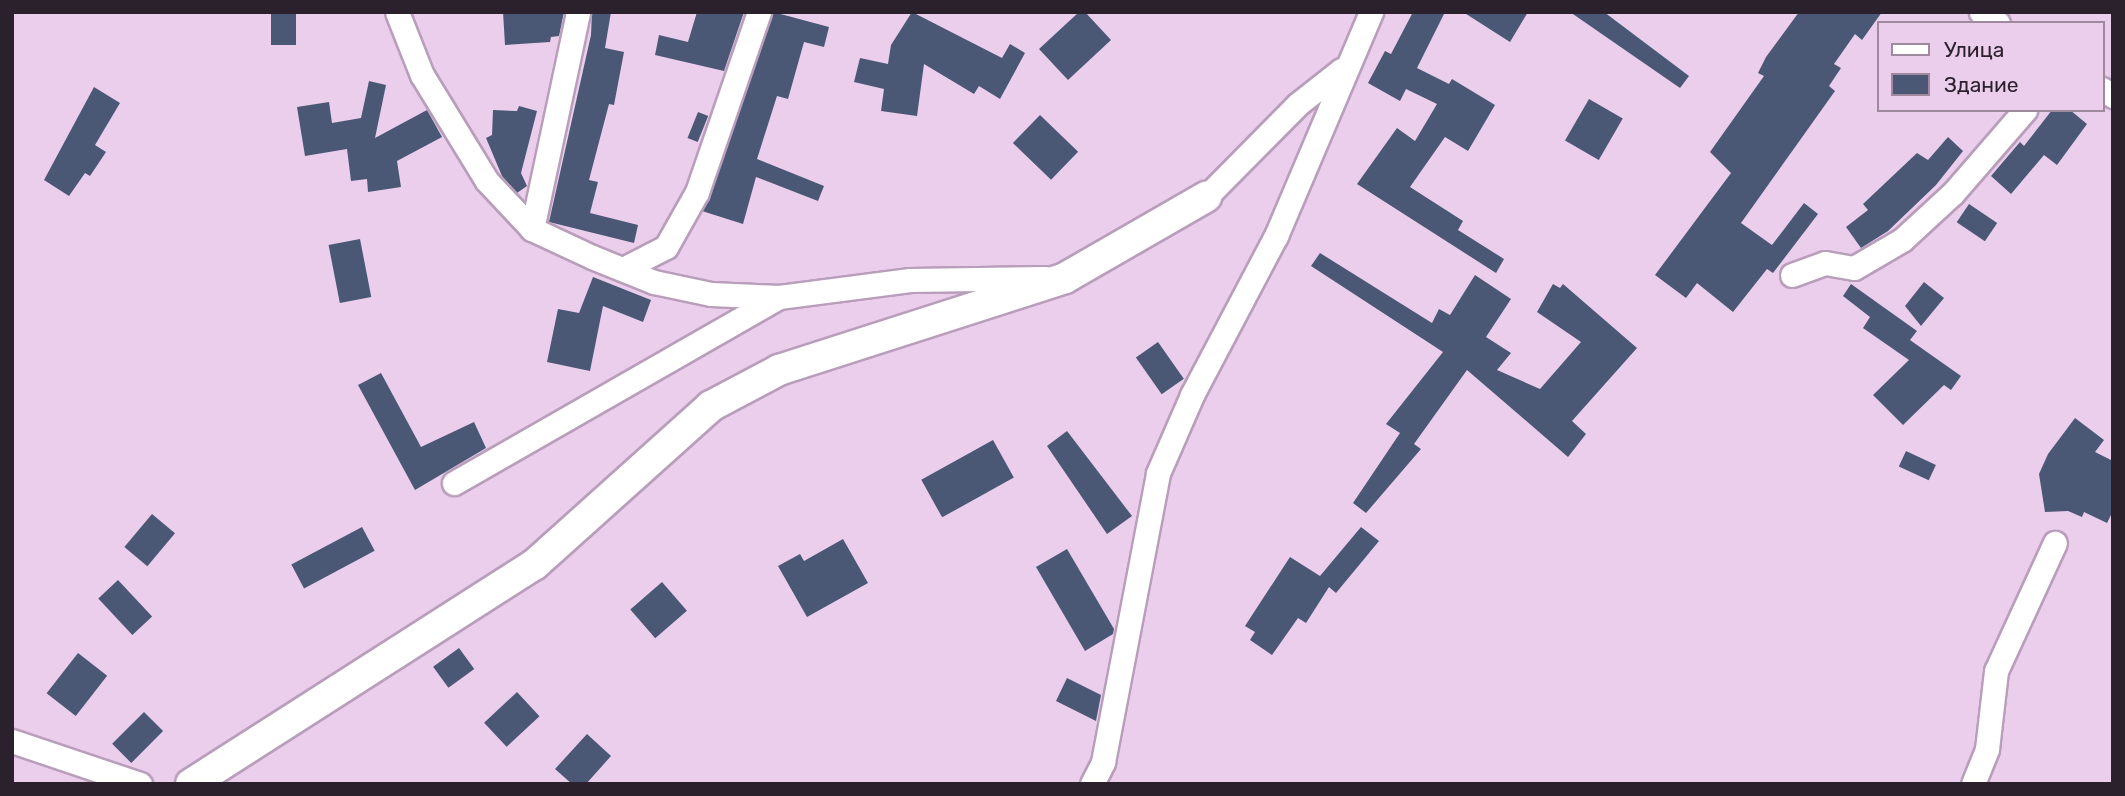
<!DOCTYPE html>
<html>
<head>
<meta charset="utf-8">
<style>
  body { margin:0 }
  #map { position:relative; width:2125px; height:796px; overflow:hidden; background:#eaceec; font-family:Rubik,sans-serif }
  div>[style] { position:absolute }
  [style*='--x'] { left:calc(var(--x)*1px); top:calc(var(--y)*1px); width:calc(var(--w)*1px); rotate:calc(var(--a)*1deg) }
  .building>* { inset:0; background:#4a5875; transform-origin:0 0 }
  .roads { filter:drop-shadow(2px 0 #b99ebb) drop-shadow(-2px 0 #b99ebb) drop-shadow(0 2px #b99ebb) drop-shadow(0 -2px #b99ebb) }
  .minor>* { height:23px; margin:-11.5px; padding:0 11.5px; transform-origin:11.5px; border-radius:11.5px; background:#fff }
  .tertiary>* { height:30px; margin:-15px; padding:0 15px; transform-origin:15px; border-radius:15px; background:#fff }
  span { translate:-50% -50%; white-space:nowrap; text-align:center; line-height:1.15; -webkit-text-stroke:7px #eaceec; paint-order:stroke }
  .frame { position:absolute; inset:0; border:14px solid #2b212c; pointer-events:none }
  .legend { position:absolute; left:1877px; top:21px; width:228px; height:91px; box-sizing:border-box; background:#eaceec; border:2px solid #9e899f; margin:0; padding:9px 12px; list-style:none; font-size:21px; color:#2b212c }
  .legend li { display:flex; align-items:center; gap:14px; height:35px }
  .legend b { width:35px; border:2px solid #9e899f }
</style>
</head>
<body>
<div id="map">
  <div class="building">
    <i style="left:271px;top:12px;width:25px;height:33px"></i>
    <i style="clip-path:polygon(503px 12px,564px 12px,559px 36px,551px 37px,550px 42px,505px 45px)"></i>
    <i style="clip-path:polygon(592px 12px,611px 12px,605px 48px,624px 52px,614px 105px,609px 104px,589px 180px,598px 182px,590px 213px,638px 225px,634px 243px,549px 222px,591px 35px)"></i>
    <i style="clip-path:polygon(697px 12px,744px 12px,724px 71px,655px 55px,659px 35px,688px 42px)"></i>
    <i style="clip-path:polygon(773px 12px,829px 27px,824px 47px,804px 42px,788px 99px,777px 96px,757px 159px,824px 186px,818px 201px,756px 177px,743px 224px,702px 211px)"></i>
    <i style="clip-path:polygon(912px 12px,1002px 58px,1010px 44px,1025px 53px,1000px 99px,979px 86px,974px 94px,924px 64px,917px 116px,881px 111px,884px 89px,854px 82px,860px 58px,888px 64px,891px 45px)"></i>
    <i style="clip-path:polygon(1079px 12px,1085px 12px,1111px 40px,1068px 80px,1039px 49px)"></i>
    <i style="clip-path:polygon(1413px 12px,1445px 12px,1417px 68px,1449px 84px,1452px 79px,1495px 105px,1468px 151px,1445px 137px,1410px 187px,1463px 221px,1458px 230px,1504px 259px,1496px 273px,1357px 184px,1397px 128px,1415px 141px,1437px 104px,1406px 89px,1400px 101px,1368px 83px,1385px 51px,1391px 54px)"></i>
    <i style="clip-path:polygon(1463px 12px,1528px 12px,1510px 42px)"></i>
    <i style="clip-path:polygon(1570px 12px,1604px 12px,1689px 76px,1680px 88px)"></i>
    <i style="clip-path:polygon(1799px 12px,1882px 12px,1862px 40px,1855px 34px,1834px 64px,1841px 68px,1829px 86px,1835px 91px,1741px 223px,1772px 245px,1804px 203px,1818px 214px,1773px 273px,1767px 269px,1733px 312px,1697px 283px,1686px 298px,1655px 275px,1731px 173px,1710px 152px,1764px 76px,1758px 73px,1766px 57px)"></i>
    <i style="clip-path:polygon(369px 81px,386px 85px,375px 138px,427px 110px,442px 137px,397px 161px,401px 187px,368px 192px,367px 179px,351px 181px,347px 149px,305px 156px,297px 107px,329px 102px,332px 123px,361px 118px)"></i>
    <i style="clip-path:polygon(94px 87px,120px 103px,95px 145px,106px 152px,90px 176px,85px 173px,69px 196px,44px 180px)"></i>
    <i style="left:1589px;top:99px;width:39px;height:48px;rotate:30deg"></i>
    <i style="clip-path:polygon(519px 106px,537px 111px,521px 173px,527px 186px,517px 193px,502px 176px,486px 138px,492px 135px,493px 110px,517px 111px)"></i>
    <i style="clip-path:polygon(2052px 110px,2070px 110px,2087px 124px,2057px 165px,2044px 155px,2011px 194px,1991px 176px,2020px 142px,2024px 146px)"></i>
    <i style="left:698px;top:112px;width:11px;height:28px;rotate:22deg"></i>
    <i style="left:1040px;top:115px;width:53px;height:39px;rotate:44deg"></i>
    <i style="clip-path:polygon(1948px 137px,1963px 151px,1936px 185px,1888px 231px,1861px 248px,1846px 227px,1868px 210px,1863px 204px,1917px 153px,1928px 160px)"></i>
    <i style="left:1969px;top:204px;width:34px;height:22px;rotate:34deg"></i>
    <i style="left:360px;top:239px;width:59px;height:32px;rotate:79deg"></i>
    <i style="clip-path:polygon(1320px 253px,1432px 323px,1439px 309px,1450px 315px,1475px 275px,1511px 299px,1486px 337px,1511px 353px,1497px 370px,1540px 389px,1581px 342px,1537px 312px,1553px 284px,1560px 288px,1563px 284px,1637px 348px,1572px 421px,1586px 434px,1568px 457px,1467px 370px,1414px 444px,1421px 449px,1366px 513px,1353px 503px,1400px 433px,1386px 424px,1443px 352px,1311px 266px)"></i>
    <i style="clip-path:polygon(593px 277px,651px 300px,643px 322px,603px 306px,590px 371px,547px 362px,558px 309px,579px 313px)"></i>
    <i style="clip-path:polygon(1924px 282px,1944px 298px,1921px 326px,1905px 306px)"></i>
    <i style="clip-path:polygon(1851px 284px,1917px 331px,1910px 340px,1961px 376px,1951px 390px,1944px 385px,1903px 425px,1873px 395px,1909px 360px,1863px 328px,1870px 317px,1843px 296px)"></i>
    <i style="left:1158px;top:342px;width:45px;height:27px;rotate:55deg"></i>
    <i style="clip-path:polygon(381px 373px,421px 447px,474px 422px,486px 448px,415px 490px,358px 385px)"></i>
    <i style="clip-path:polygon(2075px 418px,2104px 440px,2095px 452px,2113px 461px,2113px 511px,2107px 523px,2084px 512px,2082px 517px,2068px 511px,2045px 512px,2039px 474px,2048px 454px)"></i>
    <i style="clip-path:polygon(1067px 431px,1132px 516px,1107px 534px,1047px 446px)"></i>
    <i style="left:993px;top:440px;width:43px;height:82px;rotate:61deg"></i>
    <i style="left:1906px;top:451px;width:33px;height:17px;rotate:25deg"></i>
    <i style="left:152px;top:514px;width:30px;height:43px;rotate:40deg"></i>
    <i style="left:362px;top:527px;width:27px;height:80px;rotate:62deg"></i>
    <i style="clip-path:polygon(1361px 527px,1379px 541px,1336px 593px,1329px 587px,1306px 623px,1298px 618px,1272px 655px,1250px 640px,1255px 632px,1245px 626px,1290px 557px,1320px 576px)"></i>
    <i style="clip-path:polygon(843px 539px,868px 583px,807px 617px,778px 566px,800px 554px,804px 561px)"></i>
    <i style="clip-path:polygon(1067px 549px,1114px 629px,1113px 634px,1085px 651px,1036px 567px)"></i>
    <i style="left:118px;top:580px;width:50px;height:27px;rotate:47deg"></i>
    <i style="left:662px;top:582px;width:38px;height:42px;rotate:49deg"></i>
    <i style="left:459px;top:648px;width:26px;height:32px;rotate:54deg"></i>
    <i style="left:78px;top:653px;width:37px;height:51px;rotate:38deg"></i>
    <i style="clip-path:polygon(1067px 678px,1101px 695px,1096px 721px,1056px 701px)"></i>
    <i style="left:517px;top:692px;width:33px;height:45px;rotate:47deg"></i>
    <i style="left:144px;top:712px;width:27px;height:45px;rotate:45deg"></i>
    <i style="clip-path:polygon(587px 734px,611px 756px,586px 784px,572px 784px,555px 769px)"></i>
  </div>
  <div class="roads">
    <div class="minor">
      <i style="--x:397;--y:12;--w:68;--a:68.4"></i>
      <i style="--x:422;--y:75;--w:124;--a:58.5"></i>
      <i style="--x:487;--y:181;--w:66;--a:46.8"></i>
      <i style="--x:532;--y:229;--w:66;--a:25"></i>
      <i style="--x:592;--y:257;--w:67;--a:22"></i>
      <i style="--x:654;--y:282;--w:58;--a:11.9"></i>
      <i style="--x:711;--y:294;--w:68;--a:2.5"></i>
      <i style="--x:779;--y:297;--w:132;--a:-7.4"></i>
      <i style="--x:910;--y:280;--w:135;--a:-0.8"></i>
      <i style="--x:1981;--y:12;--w:20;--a:33"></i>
      <i style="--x:2102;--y:89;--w:13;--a:32"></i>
      <i style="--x:1206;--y:197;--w:131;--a:-45.3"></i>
      <i style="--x:1298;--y:104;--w:55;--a:-38.3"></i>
      <i style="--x:532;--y:229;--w:222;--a:-78"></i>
      <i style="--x:625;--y:268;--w:46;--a:-27.1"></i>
      <i style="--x:666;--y:247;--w:63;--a:-60.6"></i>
      <i style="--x:697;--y:192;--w:190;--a:-71"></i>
      <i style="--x:1792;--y:275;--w:35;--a:-20"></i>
      <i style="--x:1825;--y:263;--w:29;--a:10"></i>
      <i style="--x:1854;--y:268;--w:56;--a:-30.3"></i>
      <i style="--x:1902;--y:240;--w:69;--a:-42.7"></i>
      <i style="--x:1953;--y:193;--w:110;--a:-49.1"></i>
      <i style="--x:454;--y:483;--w:374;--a:-29.8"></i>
      <i style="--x:12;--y:741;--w:135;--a:18.6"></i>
      <i style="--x:1092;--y:784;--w:25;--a:-63"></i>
      <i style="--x:1103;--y:762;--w:294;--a:-79.2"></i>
      <i style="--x:1158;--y:473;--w:85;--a:-66.4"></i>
      <i style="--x:1192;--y:395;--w:180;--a:-62.2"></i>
      <i style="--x:1276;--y:236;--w:243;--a:-67"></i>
      <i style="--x:1973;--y:784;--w:38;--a:-68"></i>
      <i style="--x:1987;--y:749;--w:79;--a:-83.4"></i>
      <i style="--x:1996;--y:671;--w:141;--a:-65.3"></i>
    </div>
    <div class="tertiary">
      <i style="--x:191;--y:784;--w:407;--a:-32.6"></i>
      <i style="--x:534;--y:565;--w:238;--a:-41.9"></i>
      <i style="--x:711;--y:406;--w:77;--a:-27.9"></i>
      <i style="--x:779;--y:370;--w:300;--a:-17.8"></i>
      <i style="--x:1065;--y:278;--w:163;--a:-29.9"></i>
    </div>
  </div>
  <div class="frame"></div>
  <ul class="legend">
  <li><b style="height:9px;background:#fff"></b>Улица</li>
  <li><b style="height:19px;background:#4a5875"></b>Здание</li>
  </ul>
</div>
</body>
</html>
